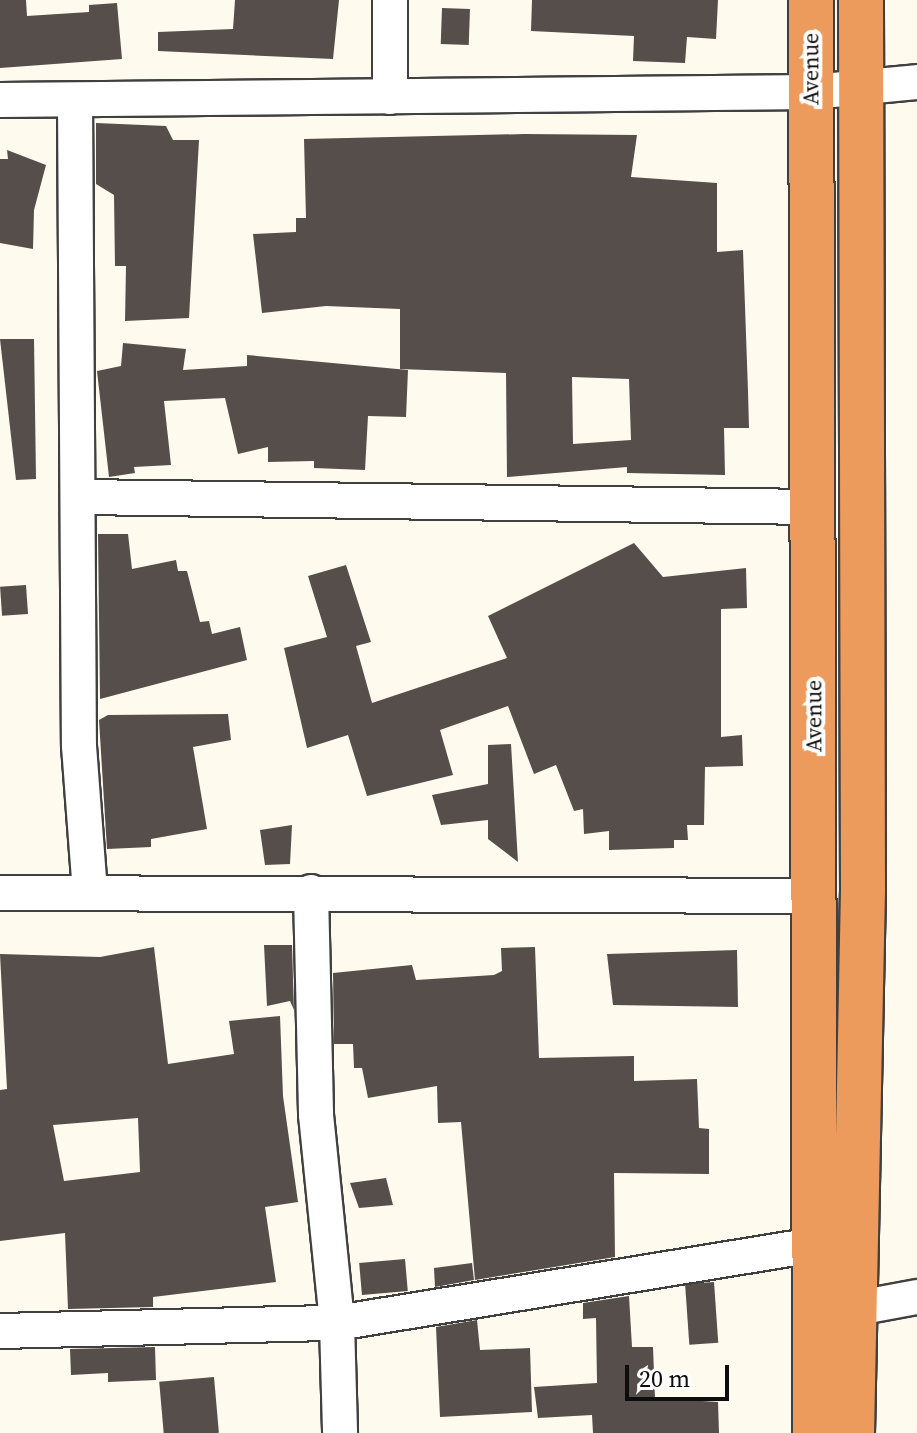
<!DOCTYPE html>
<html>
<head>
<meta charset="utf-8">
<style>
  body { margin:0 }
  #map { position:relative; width:917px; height:1433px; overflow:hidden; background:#fefaed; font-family:"Source Serif 4",serif }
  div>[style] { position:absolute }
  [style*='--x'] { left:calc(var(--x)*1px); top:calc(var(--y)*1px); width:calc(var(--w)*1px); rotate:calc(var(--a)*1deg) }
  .building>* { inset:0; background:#554e4a; transform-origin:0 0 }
  .roads { filter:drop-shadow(2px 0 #404040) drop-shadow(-2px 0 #404040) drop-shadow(0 2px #404040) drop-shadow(0 -2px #404040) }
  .minor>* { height:34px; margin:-17px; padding:0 17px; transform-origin:17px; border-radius:17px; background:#fff }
  .highway>* { height:44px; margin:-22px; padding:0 22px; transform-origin:22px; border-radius:22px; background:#ed9b5c }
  span { translate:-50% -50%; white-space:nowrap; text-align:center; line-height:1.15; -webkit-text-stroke:8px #fff; paint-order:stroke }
  .street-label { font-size:22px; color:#0d0d0d }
  .scale { position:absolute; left:625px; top:1365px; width:104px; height:36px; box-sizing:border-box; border:4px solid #0d0d0d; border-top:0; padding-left:10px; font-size:24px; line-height:28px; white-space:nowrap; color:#0d0d0d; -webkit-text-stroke:6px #fff; paint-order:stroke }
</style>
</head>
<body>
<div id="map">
  <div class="building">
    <i style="clip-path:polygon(0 0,26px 0,27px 16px,89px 12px,89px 5px,117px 3px,122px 59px,0 68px)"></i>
    <i style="clip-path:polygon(235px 0,339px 0,333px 59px,158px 51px,158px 32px,233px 29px)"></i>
    <i style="clip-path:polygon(532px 0,718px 0,716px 39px,687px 37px,685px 63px,633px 61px,634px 36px,531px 31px)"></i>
    <i style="left:442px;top:8px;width:28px;height:36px;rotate:2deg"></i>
    <i style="clip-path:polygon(96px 123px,166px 126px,173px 140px,199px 140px,189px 318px,125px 321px,126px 266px,115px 266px,114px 195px,96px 184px)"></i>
    <i style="clip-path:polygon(evenodd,525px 134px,637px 135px,631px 177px,717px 183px,717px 252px,743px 250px,748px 391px,749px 428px,724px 428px,725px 475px,627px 473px,627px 467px,507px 477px,506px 373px,400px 369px,400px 309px,326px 306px,262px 313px,253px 234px,296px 232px,296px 218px,306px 218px,304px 139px,525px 134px,572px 377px,629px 379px,631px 440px,573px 444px,572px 377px)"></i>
    <i style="clip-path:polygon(7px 150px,46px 165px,34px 210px,33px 249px,0 243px,0 159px,8px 159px)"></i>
    <i style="clip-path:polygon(0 339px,34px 339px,36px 479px,16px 480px)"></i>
    <i style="clip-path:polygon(123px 343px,186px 349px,183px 370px,247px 366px,247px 355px,408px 370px,406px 417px,368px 416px,365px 470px,314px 468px,314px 461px,268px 462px,268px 447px,238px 454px,225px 398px,164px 401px,171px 465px,134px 467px,135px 473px,109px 477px,97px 371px,121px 366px)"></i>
    <i style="clip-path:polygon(98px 534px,128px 534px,132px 569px,176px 560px,178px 571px,187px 571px,200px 622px,209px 621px,212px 634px,240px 627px,247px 660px,100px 699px)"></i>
    <i style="clip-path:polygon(634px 543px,663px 577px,746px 568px,747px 608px,721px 609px,721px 737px,742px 735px,743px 766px,705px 767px,704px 825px,687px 825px,688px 840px,674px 840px,674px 848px,609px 850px,609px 831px,584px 834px,583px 809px,574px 811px,556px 765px,534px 774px,508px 706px,440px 730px,453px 775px,367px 796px,348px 735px,307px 748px,284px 648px,327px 637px,308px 576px,346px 565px,371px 642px,356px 646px,372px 703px,507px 658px,488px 616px)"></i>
    <i style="left:26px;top:585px;width:29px;height:26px;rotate:86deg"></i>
    <i style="clip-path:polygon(228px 714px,231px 740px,193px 747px,207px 829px,151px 839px,151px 847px,107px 849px,99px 720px,108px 715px)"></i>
    <i style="clip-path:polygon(511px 744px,518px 862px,488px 839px,488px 820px,441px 825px,432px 795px,488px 784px,488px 745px)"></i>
    <i style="clip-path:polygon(292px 825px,290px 864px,265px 865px,260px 830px)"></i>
    <i style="clip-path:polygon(264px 945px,292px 945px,294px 1010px,290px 1001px,267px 1006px)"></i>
    <i style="clip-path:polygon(evenodd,154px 947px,168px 1064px,234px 1054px,229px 1021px,280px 1016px,283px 1096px,298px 1202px,265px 1207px,276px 1282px,153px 1297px,153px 1307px,68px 1309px,65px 1233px,0 1241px,0 1090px,7px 1089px,0 954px,100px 957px,154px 947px,138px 1118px,140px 1172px,64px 1181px,53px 1125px,138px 1118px)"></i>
    <i style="clip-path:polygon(535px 947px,539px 1058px,634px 1056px,634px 1081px,697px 1079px,699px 1128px,709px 1129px,709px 1174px,614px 1173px,615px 1257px,475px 1280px,461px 1122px,438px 1123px,437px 1086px,368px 1098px,362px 1068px,354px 1068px,353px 1044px,334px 1044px,333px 973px,412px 965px,416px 980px,494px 975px,502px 971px,501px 948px)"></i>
    <i style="clip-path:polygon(737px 950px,738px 1007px,613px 1005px,607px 954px)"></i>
    <i style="clip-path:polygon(386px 1178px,393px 1205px,359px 1208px,350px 1183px)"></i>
    <i style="left:405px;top:1259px;width:32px;height:46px;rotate:85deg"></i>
    <i style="clip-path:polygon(472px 1263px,474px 1280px,435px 1287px,434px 1268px)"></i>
    <i style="left:714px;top:1282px;width:61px;height:29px;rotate:86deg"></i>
    <i style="clip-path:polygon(629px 1296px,632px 1347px,653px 1347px,655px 1398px,718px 1402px,719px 1433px,593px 1433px,592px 1415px,538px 1418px,534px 1387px,597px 1383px,596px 1318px,583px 1319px,583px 1303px)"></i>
    <i style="clip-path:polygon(477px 1320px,480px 1350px,530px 1348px,532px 1412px,440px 1417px,436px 1327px)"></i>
    <i style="clip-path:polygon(155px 1347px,156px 1380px,108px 1382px,108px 1373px,71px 1375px,70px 1349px)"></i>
    <i style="left:214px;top:1377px;width:56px;height:55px;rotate:85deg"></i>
  </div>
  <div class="roads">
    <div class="minor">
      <i style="--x:390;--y:97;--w:97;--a:-90"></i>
      <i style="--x:0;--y:100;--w:812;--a:-0.56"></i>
      <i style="--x:812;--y:92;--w:105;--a:-5.4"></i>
      <i style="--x:75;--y:100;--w:646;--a:89.65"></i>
      <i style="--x:79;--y:746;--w:146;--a:85.7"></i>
      <i style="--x:80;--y:497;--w:733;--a:0.78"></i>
      <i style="--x:311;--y:892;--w:223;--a:88.7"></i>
      <i style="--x:316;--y:1115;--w:209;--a:84.2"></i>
      <i style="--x:337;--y:1323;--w:110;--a:88.4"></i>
      <i style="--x:0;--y:893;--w:814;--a:0.21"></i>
      <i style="--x:852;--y:1309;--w:66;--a:-10.5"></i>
      <i style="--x:0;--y:1331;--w:337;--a:-1.4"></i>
      <i style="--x:337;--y:1323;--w:483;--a:-9.3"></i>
    </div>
    <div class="highway">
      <i style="--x:811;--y:0;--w:1433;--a:89.84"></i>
      <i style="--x:852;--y:1433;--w:543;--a:-88.84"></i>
      <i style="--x:863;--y:890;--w:890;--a:-90.13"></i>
    </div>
  </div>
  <div class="street-label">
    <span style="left:811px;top:69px;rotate:-90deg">Avenue</span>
    <span style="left:814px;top:716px;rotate:-90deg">Avenue</span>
  </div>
  <div class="scale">20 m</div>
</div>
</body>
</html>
